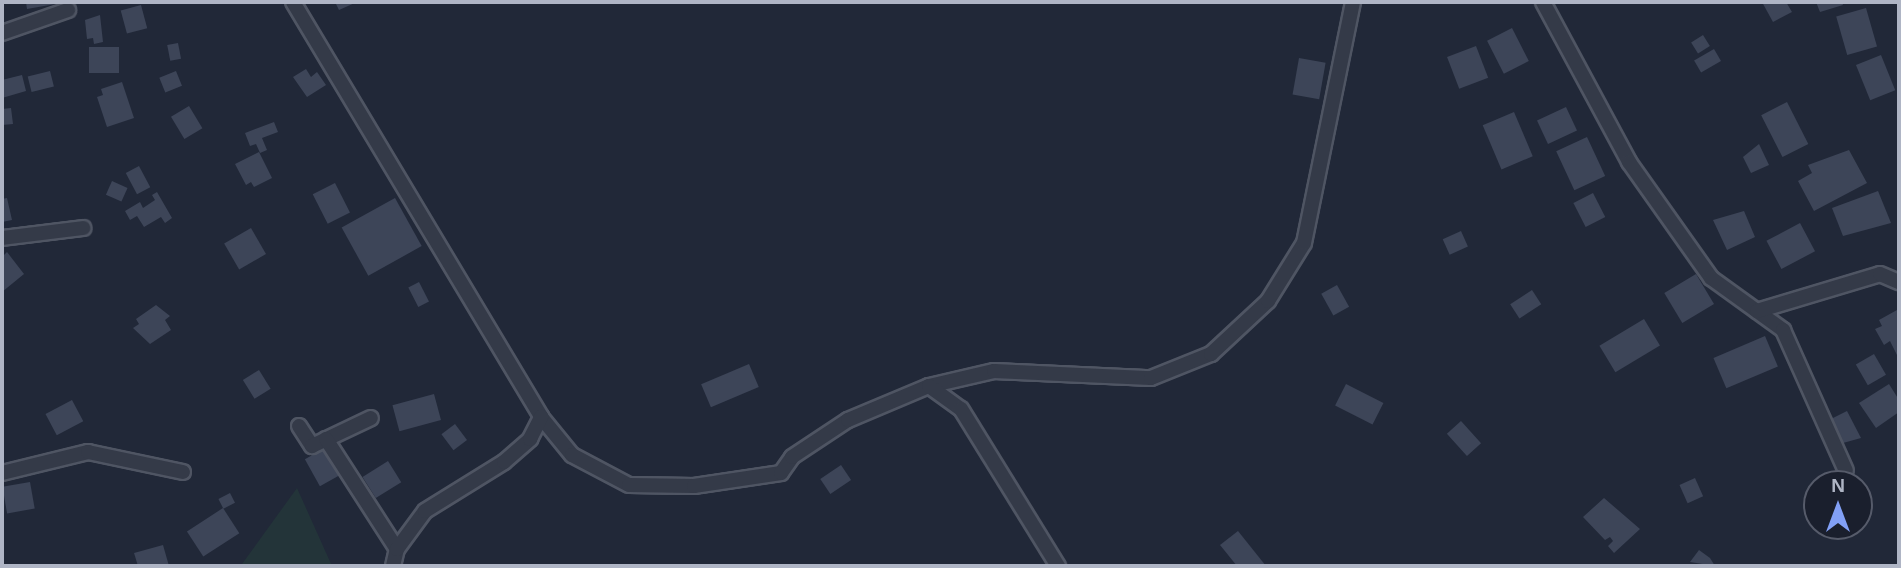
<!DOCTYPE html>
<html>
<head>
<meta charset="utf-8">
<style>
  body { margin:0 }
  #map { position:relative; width:1901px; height:568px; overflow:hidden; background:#212838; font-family:Helvetica,sans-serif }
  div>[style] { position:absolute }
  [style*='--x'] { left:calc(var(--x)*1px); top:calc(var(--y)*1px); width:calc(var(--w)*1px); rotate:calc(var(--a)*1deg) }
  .green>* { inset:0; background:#233439 }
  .building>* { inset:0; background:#3d4558; transform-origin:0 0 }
  .roads { filter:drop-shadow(2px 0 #4f5563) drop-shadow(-2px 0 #4f5563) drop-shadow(0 2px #4f5563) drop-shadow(0 -2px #4f5563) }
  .minor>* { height:14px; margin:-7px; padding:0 7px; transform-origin:7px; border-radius:7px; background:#343a48 }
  span { translate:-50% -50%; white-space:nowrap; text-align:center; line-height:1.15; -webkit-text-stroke:5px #1a1f2d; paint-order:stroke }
  .frame { position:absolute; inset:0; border:4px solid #afb5c5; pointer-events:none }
  .north { position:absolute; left:1803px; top:470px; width:70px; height:70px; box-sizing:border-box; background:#1a1f2d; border:2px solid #565b6a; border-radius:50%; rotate:0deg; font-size:19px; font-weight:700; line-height:28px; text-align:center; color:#afb5c5 }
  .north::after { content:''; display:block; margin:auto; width:24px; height:32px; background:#82a0f6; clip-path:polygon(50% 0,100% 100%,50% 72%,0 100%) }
</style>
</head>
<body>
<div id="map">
  <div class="green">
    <i style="clip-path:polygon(297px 488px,332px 566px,238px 566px,242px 564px)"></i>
  </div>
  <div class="building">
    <i style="clip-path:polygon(26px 2px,61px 2px,61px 3px,27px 9px)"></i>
    <i style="clip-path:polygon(335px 2px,357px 2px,339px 10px)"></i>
    <i style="clip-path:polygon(1762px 2px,1786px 2px,1792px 12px,1773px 22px)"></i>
    <i style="clip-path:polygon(1816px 2px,1842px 2px,1843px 5px,1820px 12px)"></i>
    <i style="left:141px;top:5px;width:24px;height:21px;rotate:75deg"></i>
    <i style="left:1866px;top:8px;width:40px;height:31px;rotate:74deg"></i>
    <i style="clip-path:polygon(100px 15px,103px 42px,94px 44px,93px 38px,87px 39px,85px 20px)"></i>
    <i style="left:1512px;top:28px;width:37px;height:28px;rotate:63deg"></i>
    <i style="left:1703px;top:35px;width:13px;height:14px;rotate:58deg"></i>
    <i style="left:178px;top:43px;width:16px;height:11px;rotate:79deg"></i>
    <i style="left:1476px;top:46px;width:34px;height:31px;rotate:69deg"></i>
    <i style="left:89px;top:47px;width:30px;height:26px"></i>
    <i style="left:1714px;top:49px;width:14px;height:23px;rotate:60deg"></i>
    <i style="left:1881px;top:55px;width:38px;height:27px;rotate:68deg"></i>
    <i style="left:1299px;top:58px;width:27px;height:37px;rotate:10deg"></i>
    <i style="clip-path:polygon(306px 69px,311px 77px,317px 72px,326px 85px,307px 97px,293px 77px)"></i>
    <i style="left:50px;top:71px;width:16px;height:23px;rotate:76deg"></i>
    <i style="left:176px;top:71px;width:16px;height:18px;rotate:68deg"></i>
    <i style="clip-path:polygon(22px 75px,26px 91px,2px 98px,2px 80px)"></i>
    <i style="clip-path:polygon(122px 82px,134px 118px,107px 127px,97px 97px,103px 95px,101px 89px)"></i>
    <i style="left:1787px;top:102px;width:47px;height:29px;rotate:63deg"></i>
    <i style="left:189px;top:106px;width:26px;height:21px;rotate:59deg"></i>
    <i style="left:1566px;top:107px;width:26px;height:32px;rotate:65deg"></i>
    <i style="clip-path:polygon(11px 108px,13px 124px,2px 125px,2px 109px)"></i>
    <i style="left:1514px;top:112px;width:48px;height:34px;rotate:67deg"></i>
    <i style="clip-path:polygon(274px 122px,278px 132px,262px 138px,267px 150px,260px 153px,256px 144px,250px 146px,245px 133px)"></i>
    <i style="left:1587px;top:137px;width:43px;height:34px;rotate:65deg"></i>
    <i style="clip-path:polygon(1759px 144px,1769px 165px,1751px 173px,1743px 157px)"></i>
    <i style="clip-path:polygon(1849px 150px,1867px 183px,1814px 211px,1798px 181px,1812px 173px,1808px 165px)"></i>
    <i style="clip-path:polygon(259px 152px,272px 178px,254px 187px,251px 182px,246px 185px,235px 164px)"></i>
    <i style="left:139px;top:166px;width:24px;height:15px;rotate:62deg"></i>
    <i style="left:112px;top:181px;width:17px;height:15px;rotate:24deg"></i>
    <i style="left:335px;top:183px;width:33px;height:25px;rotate:63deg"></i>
    <i style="clip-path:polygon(1878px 191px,1891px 223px,1843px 236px,1832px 208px)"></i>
    <i style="clip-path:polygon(157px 192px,172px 218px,165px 223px,161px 217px,144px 227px,137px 216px,130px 220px,125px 211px,140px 202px,143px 208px,155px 200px,152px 195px)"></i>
    <i style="left:1593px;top:193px;width:27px;height:22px;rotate:63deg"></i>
    <i style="clip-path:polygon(7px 198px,12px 220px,2px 222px,2px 199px)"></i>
    <i style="left:395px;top:198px;width:55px;height:61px;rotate:61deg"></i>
    <i style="clip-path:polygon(1744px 211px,1755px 237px,1727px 250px,1713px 220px)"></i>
    <i style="left:1800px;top:223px;width:32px;height:38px;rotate:62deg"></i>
    <i style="left:251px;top:228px;width:30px;height:31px;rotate:60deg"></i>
    <i style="left:1461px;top:231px;width:17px;height:20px;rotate:66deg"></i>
    <i style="clip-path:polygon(7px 252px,24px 274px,2px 292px,2px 257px)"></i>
    <i style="left:1696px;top:274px;width:35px;height:37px;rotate:59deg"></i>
    <i style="left:419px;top:282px;width:22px;height:12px;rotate:63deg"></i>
    <i style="left:1337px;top:285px;width:25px;height:18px;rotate:61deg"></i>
    <i style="left:1532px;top:290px;width:17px;height:26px;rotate:57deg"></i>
    <i style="clip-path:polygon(156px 305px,170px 316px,165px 320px,171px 330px,150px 344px,133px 328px,139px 324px,136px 319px)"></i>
    <i style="clip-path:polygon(1897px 310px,1899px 314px,1897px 355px,1890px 341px,1884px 345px,1875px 329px,1882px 326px,1879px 320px)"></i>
    <i style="left:1644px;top:319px;width:31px;height:52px;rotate:59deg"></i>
    <i style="left:1765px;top:336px;width:33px;height:56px;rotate:67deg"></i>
    <i style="left:1874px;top:354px;width:24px;height:21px;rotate:60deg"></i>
    <i style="left:749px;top:364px;width:25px;height:52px;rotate:67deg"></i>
    <i style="left:259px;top:370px;width:22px;height:19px;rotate:58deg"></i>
    <i style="left:1346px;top:384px;width:42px;height:24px;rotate:27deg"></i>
    <i style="clip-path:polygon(1889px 384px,1899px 400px,1899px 412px,1876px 428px,1859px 403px)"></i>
    <i style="left:434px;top:394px;width:27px;height:43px;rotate:75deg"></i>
    <i style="left:72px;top:400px;width:24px;height:30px;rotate:62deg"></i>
    <i style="clip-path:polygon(1847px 411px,1861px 438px,1843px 443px,1831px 419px)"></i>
    <i style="left:1461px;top:421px;width:30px;height:19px;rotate:48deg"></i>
    <i style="left:455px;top:424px;width:20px;height:17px;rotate:53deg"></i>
    <i style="left:325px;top:448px;width:31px;height:23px;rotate:61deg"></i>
    <i style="left:388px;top:461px;width:25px;height:30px;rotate:58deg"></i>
    <i style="left:841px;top:465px;width:18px;height:25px;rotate:56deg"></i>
    <i style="left:1695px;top:478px;width:20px;height:17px;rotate:66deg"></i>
    <i style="left:30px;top:482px;width:27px;height:28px;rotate:80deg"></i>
    <i style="left:230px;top:493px;width:11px;height:13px;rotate:63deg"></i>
    <i style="clip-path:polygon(1604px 498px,1640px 529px,1614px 553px,1608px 546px,1613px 541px,1610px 537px,1605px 540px,1583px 517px)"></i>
    <i style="left:223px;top:508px;width:30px;height:43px;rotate:57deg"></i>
    <i style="clip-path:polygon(1238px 531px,1266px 566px,1237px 566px,1220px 545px)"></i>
    <i style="clip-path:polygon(163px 545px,169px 566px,138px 566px,134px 553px)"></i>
    <i style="clip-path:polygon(1699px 550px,1710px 558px,1715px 566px,1690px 562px)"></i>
  </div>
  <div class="roads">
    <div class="minor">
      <i style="--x:293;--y:2;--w:483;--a:59.1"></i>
      <i style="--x:541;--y:417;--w:49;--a:50.8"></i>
      <i style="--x:572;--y:455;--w:64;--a:27.8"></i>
      <i style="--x:629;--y:485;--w:65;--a:0.9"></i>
      <i style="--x:694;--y:486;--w:88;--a:-8.5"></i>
      <i style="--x:781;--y:473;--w:19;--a:-55"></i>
      <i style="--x:792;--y:457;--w:67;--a:-33.5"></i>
      <i style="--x:848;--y:420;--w:88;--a:-22.8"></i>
      <i style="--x:929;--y:386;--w:67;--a:-13"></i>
      <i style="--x:994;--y:371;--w:157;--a:2.6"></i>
      <i style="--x:1151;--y:378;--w:65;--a:-21.8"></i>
      <i style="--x:1211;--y:354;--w:78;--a:-42.9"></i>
      <i style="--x:1268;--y:301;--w:68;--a:-58.2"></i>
      <i style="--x:1304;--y:243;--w:246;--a:-78.5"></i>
      <i style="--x:1543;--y:2;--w:182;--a:61.7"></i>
      <i style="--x:1629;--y:162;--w:142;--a:54.7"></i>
      <i style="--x:1711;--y:278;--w:89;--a:35.8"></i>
      <i style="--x:1783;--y:330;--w:154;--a:65.9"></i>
      <i style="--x:2;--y:33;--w:70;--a:-19.2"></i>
      <i style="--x:2;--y:238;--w:82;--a:-7"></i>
      <i style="--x:1757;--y:311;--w:128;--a:-16.7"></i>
      <i style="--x:1880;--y:274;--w:21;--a:23"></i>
      <i style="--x:929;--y:386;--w:39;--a:36"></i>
      <i style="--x:961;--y:409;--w:185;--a:58.3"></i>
      <i style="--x:299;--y:426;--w:24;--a:57"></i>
      <i style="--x:312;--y:446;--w:65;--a:-25.4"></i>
      <i style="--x:326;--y:439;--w:131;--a:57.2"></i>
      <i style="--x:2;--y:473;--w:89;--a:-13.7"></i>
      <i style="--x:88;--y:452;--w:97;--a:11.9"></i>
      <i style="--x:393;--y:566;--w:17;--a:-77"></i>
      <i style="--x:397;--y:549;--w:47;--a:-53.6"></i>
      <i style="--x:425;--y:511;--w:93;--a:-31.8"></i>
      <i style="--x:504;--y:462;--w:35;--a:-41"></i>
      <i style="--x:530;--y:439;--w:25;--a:-63"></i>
    </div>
  </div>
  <div class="frame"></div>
  <div class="north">N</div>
</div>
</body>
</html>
